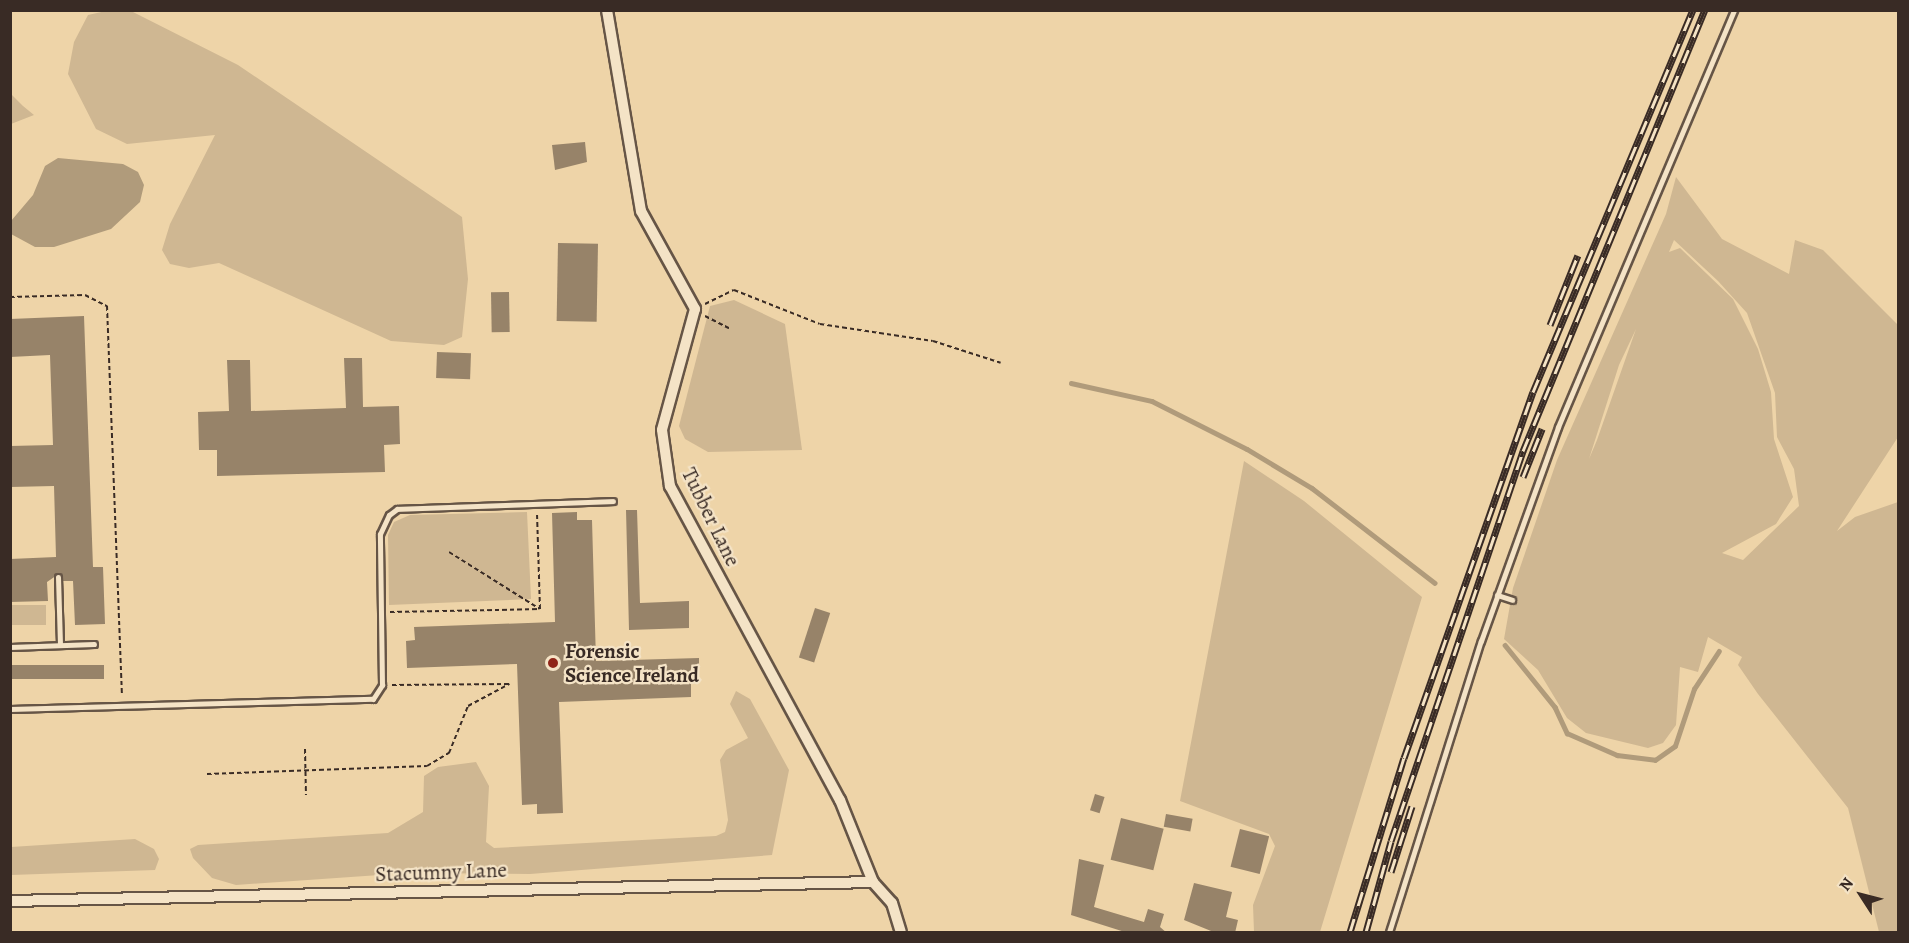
<!DOCTYPE html>
<html>
<head>
<meta charset="utf-8">
<style>
  body { margin:0 }
  #map { position:relative; width:1909px; height:943px; overflow:hidden; background:#eed4a8; font-family:Alegreya,serif }
  div>[style] { position:absolute }
  [style*='--x'] { left:calc(var(--x)*1px); top:calc(var(--y)*1px); width:calc(var(--w)*1px); rotate:calc(var(--a)*1deg) }
  .green>* { inset:0; background:#cfb792; transform-origin:0 0 }
  .water>* { inset:0; background:#b09b7b }
  .stream>* { height:4.5px; margin:-2.25px; padding:0 2.25px; transform-origin:2.25px; border-radius:2.25px; background:#b09b7b }
  .building>* { inset:0; background:#978369; transform-origin:0 0 }
  .path>* { height:2px; margin-top:-1px; transform-origin:0; background:repeating-linear-gradient(90deg,#392b25 0 4.5px,transparent 0 7.5px) }
  .roads { filter:drop-shadow(2px 0 #665546) drop-shadow(-2px 0 #665546) drop-shadow(0 2px #665546) drop-shadow(0 -2px #665546) }
  .service>* { height:5px; margin:-2.5px; padding:0 2.5px; transform-origin:2.5px; border-radius:2.5px; background:#f4e3c6 }
  .minor>* { height:10px; margin:-5px; padding:0 5px; transform-origin:5px; border-radius:5px; background:#f4e3c6 }
  .rail>* { height:7px; margin-top:-3.5px; transform-origin:0; background:repeating-linear-gradient(90deg,#f4e3c6 0 14px,#392b25 0 28px); box-sizing:border-box; border-block:2px solid #392b25 }
  .dots>* { width:16px; height:16px; translate:-50% -50%; box-sizing:border-box; border:3px solid #f4e3c6; border-radius:50% }
  span { translate:-50% -50%; white-space:nowrap; text-align:center; line-height:1.15; -webkit-text-stroke:4.5px #f4e3c6; paint-order:stroke }
  .street-label { font-size:21px; color:#392b25 }
  .poi-label { font-size:21px; color:#392b25; font-weight:700 }
  .left { translate:0 -50%; text-align:left }
  .frame { position:absolute; inset:0; border:12px solid #392b25; pointer-events:none }
  .north { position:absolute; left:1831px; top:865px; width:60px; height:60px; -webkit-text-stroke:4px #f4e3c6; paint-order:stroke; rotate:306deg; font-size:16px; font-weight:700; line-height:24px; text-align:center; color:#392b25 }
  .north::after { content:''; display:block; margin:auto; width:21px; height:27px; background:#392b25; clip-path:polygon(50% 0,100% 100%,50% 72%,0 100%) }
</style>
</head>
<body>
<div id="map">
  <div class="green">
    <i style="clip-path:polygon(106px 11px,133px 12px,238px 65px,462px 217px,468px 279px,462px 337px,444px 345px,391px 341px,219px 263px,189px 268px,170px 264px,162px 250px,170px 224px,215px 135px,127px 144px,96px 129px,68px 74px,74px 42px,88px 15px)"></i>
    <i style="clip-path:polygon(11px 94px,23px 106px,34px 115px,11px 124px)"></i>
    <i style="clip-path:polygon(evenodd,1676px 177px,1722px 239px,1789px 274px,1795px 240px,1823px 250px,1898px 325px,1898px 437px,1837px 531px,1855px 517px,1898px 502px,1898px 932px,1879px 932px,1848px 808px,1758px 694px,1738px 665px,1742px 657px,1708px 637px,1698px 672px,1680px 667px,1676px 725px,1663px 743px,1648px 748px,1586px 733px,1567px 718px,1538px 670px,1504px 639px,1513px 588px,1557px 460px,1666px 214px,1676px 177px,1674px 240px,1718px 281px,1747px 313px,1775px 393px,1777px 437px,1794px 469px,1799px 506px,1743px 560px,1722px 553px,1776px 524px,1793px 497px,1774px 439px,1771px 392px,1758px 349px,1733px 299px,1680px 248px,1669px 252px,1674px 240px,1676px 177px,1636px 329px,1597px 440px,1589px 459px,1619px 365px,1636px 329px)"></i>
    <i style="clip-path:polygon(734px 300px,785px 324px,802px 450px,708px 452px,685px 439px,679px 426px,710px 306px)"></i>
    <i style="clip-path:polygon(1244px 461px,1304px 501px,1422px 597px,1320px 932px,1254px 932px,1253px 905px,1275px 846px,1269px 834px,1180px 801px)"></i>
    <i style="clip-path:polygon(527px 512px,531px 599px,389px 605px,388px 535px,394px 522px,410px 515px)"></i>
    <i style="left:11px;top:605px;width:35px;height:20px"></i>
    <i style="clip-path:polygon(736px 691px,750px 699px,789px 770px,772px 855px,530px 874px,408px 873px,236px 885px,212px 878px,193px 858px,190px 849px,198px 845px,388px 833px,423px 812px,424px 776px,438px 767px,476px 762px,489px 786px,486px 842px,494px 848px,716px 836px,725px 832px,728px 820px,720px 760px,726px 750px,748px 738px,730px 704px)"></i>
    <i style="clip-path:polygon(135px 839px,154px 849px,159px 859px,155px 870px,11px 875px,11px 847px)"></i>
  </div>
  <div class="water">
    <i style="clip-path:polygon(58px 158px,123px 164px,138px 172px,144px 185px,140px 202px,111px 229px,54px 247px,35px 247px,11px 234px,11px 221px,33px 195px,45px 166px)"></i>
  </div>
  <div class="stream">
    <i style="--x:1071;--y:383;--w:83;--a:12.5"></i>
    <i style="--x:1152;--y:401;--w:106;--a:26.8"></i>
    <i style="--x:1247;--y:449;--w:76;--a:31"></i>
    <i style="--x:1312;--y:488;--w:155;--a:37.7"></i>
    <i style="--x:1505;--y:645;--w:80;--a:51.1"></i>
    <i style="--x:1555;--y:707;--w:29;--a:65"></i>
    <i style="--x:1567;--y:733;--w:55;--a:23.7"></i>
    <i style="--x:1617;--y:755;--w:38;--a:7"></i>
    <i style="--x:1655;--y:760;--w:24;--a:-35"></i>
    <i style="--x:1675;--y:746;--w:60;--a:-71.6"></i>
    <i style="--x:1694;--y:689;--w:45;--a:-56.7"></i>
  </div>
  <div class="building">
    <i style="clip-path:polygon(585px 142px,587px 162px,555px 170px,552px 145px)"></i>
    <i style="left:558px;top:243px;width:40px;height:78px;rotate:1deg"></i>
    <i style="left:509px;top:292px;width:40px;height:18px;rotate:89deg"></i>
    <i style="clip-path:polygon(84px 316px,93px 567px,103px 567px,105px 624px,75px 625px,73px 581px,63px 581px,60px 573px,47px 582px,48px 601px,10px 602px,10px 559px,56px 557px,54px 486px,10px 487px,10px 446px,53px 445px,50px 355px,10px 357px,10px 319px)"></i>
    <i style="left:437px;top:352px;width:34px;height:26px;rotate:2deg"></i>
    <i style="clip-path:polygon(344px 358px,362px 358px,363px 407px,399px 406px,400px 444px,384px 445px,385px 472px,217px 476px,217px 450px,199px 450px,198px 412px,229px 411px,227px 360px,250px 360px,251px 411px,346px 408px)"></i>
    <i style="clip-path:polygon(626px 510px,637px 510px,640px 603px,689px 601px,689px 628px,629px 630px)"></i>
    <i style="clip-path:polygon(577px 512px,577px 520px,592px 520px,596px 661px,699px 658px,699px 682px,691px 682px,691px 697px,559px 702px,563px 813px,537px 814px,537px 804px,522px 805px,517px 664px,407px 668px,406px 641px,415px 640px,414px 627px,555px 622px,552px 513px)"></i>
    <i style="left:815px;top:608px;width:16px;height:52px;rotate:18deg"></i>
    <i style="left:104px;top:665px;width:14px;height:94px;rotate:90deg"></i>
    <i style="left:1095px;top:794px;width:10px;height:17px;rotate:17deg"></i>
    <i style="left:1166px;top:814px;width:27px;height:13px;rotate:10deg"></i>
    <i style="left:1121px;top:818px;width:44px;height:43px;rotate:14deg"></i>
    <i style="left:1240px;top:829px;width:30px;height:39px;rotate:14deg"></i>
    <i style="clip-path:polygon(1079px 859px,1104px 865px,1094px 907px,1144px 922px,1148px 909px,1164px 914px,1160px 927px,1167px 933px,1128px 933px,1071px 915px)"></i>
    <i style="clip-path:polygon(1194px 883px,1232px 892px,1226px 917px,1238px 920px,1235px 933px,1216px 933px,1184px 920px)"></i>
  </div>
  <div class="path">
    <i style="--x:10;--y:297;--w:75;--a:-1.5"></i>
    <i style="--x:85;--y:295;--w:25;--a:27"></i>
    <i style="--x:107;--y:306;--w:390;--a:87.8"></i>
    <i style="--x:705;--y:304;--w:32;--a:-26"></i>
    <i style="--x:734;--y:290;--w:92;--a:21.6"></i>
    <i style="--x:820;--y:324;--w:114;--a:8.6"></i>
    <i style="--x:933;--y:341;--w:71;--a:17.9"></i>
    <i style="--x:705;--y:316;--w:27;--a:27"></i>
    <i style="--x:449;--y:552;--w:107;--a:32.1"></i>
    <i style="--x:390;--y:612;--w:150;--a:-1.1"></i>
    <i style="--x:540;--y:609;--w:96;--a:-91.8"></i>
    <i style="--x:392;--y:685;--w:117;--a:-0.5"></i>
    <i style="--x:305;--y:749;--w:46;--a:88.8"></i>
    <i style="--x:207;--y:774;--w:220;--a:-2.1"></i>
    <i style="--x:427;--y:766;--w:26;--a:-31"></i>
    <i style="--x:449;--y:753;--w:51;--a:-68"></i>
    <i style="--x:468;--y:706;--w:47;--a:-28.2"></i>
  </div>
  <div class="roads">
    <div class="service">
      <i style="--x:58;--y:577;--w:68;--a:88.3"></i>
      <i style="--x:1497;--y:595;--w:16;--a:18"></i>
      <i style="--x:10;--y:647;--w:84;--a:-2"></i>
      <i style="--x:10;--y:709;--w:363;--a:-1.6"></i>
      <i style="--x:373;--y:699;--w:17;--a:-57"></i>
      <i style="--x:382;--y:685;--w:151;--a:-90.8"></i>
      <i style="--x:380;--y:534;--w:21;--a:-65"></i>
      <i style="--x:389;--y:515;--w:10;--a:-37"></i>
      <i style="--x:397;--y:509;--w:216;--a:-2.1"></i>
      <i style="--x:1389;--y:932;--w:305;--a:-72.5"></i>
      <i style="--x:1481;--y:641;--w:227;--a:-70.2"></i>
      <i style="--x:1558;--y:427;--w:453;--a:-67.1"></i>
    </div>
    <div class="minor">
      <i style="--x:607;--y:10;--w:204;--a:80.4"></i>
      <i style="--x:641;--y:211;--w:112;--a:61.1"></i>
      <i style="--x:695;--y:309;--w:125;--a:105.3"></i>
      <i style="--x:662;--y:430;--w:57;--a:81.9"></i>
      <i style="--x:670;--y:486;--w:357;--a:61.6"></i>
      <i style="--x:840;--y:800;--w:88;--a:68.1"></i>
      <i style="--x:873;--y:882;--w:28;--a:48"></i>
      <i style="--x:892;--y:903;--w:30;--a:73"></i>
      <i style="--x:10;--y:901;--w:863;--a:-1.26"></i>
    </div>
  </div>
  <div class="rail">
    <i style="--x:1550;--y:325;--w:75;--a:-68.2"></i>
    <i style="--x:1523;--y:477;--w:52;--a:-68.4"></i>
    <i style="--x:1391;--y:872;--w:69;--a:-72.3"></i>
    <i style="--x:1350;--y:932;--w:182;--a:-72.8"></i>
    <i style="--x:1404;--y:758;--w:388;--a:-70.6"></i>
    <i style="--x:1533;--y:392;--w:414;--a:-67.3"></i>
    <i style="--x:1366;--y:932;--w:94;--a:-74.6"></i>
    <i style="--x:1391;--y:841;--w:412;--a:-71.3"></i>
    <i style="--x:1523;--y:451;--w:477;--a:-67.6"></i>
  </div>
  <div class="dots">
    <i style="left:553px;top:663px;background:#8f2418"></i>
  </div>
  <div class="street-label">
    <span style="left:711px;top:517px;rotate:64deg">Tubber Lane</span>
    <span style="left:441px;top:872px;rotate:-2deg">Stacumny Lane</span>
  </div>
  <div class="poi-label">
    <span class="left" style="left:565px;top:663px">Forensic<br>Science Ireland</span>
  </div>
  <div class="frame"></div>
  <div class="north">N</div>
</div>
</body>
</html>
